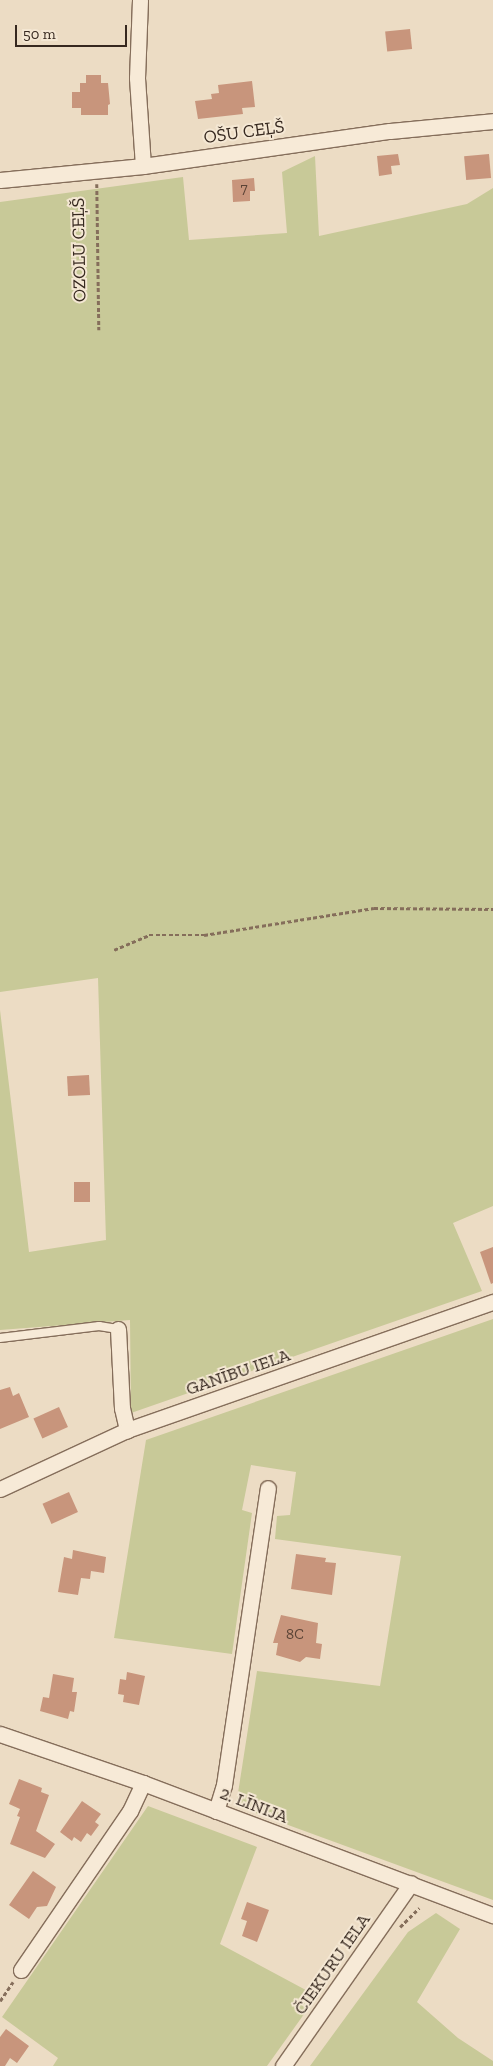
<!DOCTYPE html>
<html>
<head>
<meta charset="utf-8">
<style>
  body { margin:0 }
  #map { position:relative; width:493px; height:2066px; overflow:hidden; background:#ecdcc4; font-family:"Zilla Slab",serif }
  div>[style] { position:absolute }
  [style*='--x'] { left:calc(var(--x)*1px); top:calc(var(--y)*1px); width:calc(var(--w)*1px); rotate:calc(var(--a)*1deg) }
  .green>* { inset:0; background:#c8c998 }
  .building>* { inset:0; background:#c8957c; transform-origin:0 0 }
  .path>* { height:2.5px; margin-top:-1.25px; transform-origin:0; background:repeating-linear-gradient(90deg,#856e5b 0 4px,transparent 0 6.5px) }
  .roads { filter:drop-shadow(1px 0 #856e5b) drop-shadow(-1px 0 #856e5b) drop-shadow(0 1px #856e5b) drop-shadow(0 -1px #856e5b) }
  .service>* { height:8px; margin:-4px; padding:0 4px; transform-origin:4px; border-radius:4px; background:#f7ead7 }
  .minor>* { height:15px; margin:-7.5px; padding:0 7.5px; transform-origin:7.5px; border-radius:7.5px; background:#f7ead7 }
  span { translate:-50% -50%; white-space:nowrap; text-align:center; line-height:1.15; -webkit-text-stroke:4px #f4e7d3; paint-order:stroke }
  .number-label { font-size:15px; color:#5a4336 }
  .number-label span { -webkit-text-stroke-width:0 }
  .street-label { font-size:18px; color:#36281f }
  .scale { position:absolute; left:15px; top:25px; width:112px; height:22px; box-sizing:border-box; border:2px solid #36281f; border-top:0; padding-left:6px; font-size:15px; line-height:18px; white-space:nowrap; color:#36281f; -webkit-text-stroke:4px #f4e7d3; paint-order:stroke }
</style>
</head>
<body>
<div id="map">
  <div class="green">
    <i style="clip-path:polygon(315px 156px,319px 236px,467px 204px,493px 188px,493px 1206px,453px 1223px,482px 1291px,131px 1413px,130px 1320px,0 1330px,0 1010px,29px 1252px,106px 1240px,98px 978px,0 992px,0 202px,183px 177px,189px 240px,287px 233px,282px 172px)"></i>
    <i style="clip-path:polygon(493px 1319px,493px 1900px,236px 1806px,257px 1671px,380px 1686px,401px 1556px,275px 1539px,277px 1516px,290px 1515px,296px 1472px,251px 1465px,242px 1510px,252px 1513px,232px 1654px,114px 1638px,146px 1440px)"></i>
    <i style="clip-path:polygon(148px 1806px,257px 1847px,220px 1944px,317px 1996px,267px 2066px,53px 2066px,58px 2058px,2px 2017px)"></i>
    <i style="clip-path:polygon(436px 1913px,460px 1929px,417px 2002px,458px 2038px,493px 2061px,493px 2066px,310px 2066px,408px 1932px)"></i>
  </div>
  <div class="building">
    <i style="left:410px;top:29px;width:20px;height:25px;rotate:84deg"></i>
    <i style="clip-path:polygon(86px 75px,101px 75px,101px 83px,108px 83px,110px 104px,108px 105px,108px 115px,81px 115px,81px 108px,72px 108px,72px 92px,80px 92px,80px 83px,86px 83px)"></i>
    <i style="clip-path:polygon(252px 81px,255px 107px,242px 108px,243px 114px,198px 119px,195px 101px,212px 99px,211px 94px,219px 93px,218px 85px)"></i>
    <i style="clip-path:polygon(398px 154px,400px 165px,391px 166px,392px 174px,379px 176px,377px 156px)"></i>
    <i style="left:489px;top:154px;width:24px;height:25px;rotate:85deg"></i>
    <i style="clip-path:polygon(254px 178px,255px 191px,250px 191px,250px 201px,233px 202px,232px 180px)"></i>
    <i style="left:89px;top:1075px;width:20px;height:22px;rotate:87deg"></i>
    <i style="left:74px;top:1182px;width:16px;height:20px"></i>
    <i style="clip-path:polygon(493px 1247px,493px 1283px,491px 1284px,480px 1252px)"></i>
    <i style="clip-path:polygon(10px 1387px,13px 1396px,19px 1393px,29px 1417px,0 1429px,0 1390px)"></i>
    <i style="left:59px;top:1407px;width:22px;height:28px;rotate:66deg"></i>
    <i style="left:69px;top:1492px;width:22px;height:29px;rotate:66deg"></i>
    <i style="clip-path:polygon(73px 1550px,106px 1557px,104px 1573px,91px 1571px,90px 1579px,81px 1578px,78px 1595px,58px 1592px,64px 1557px,72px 1559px)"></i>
    <i style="clip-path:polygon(296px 1554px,326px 1558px,325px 1562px,336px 1563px,332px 1595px,291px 1589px)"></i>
    <i style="clip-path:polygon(281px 1615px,318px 1623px,316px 1643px,322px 1644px,320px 1659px,306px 1657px,300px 1662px,276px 1655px,278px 1643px,273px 1643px)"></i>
    <i style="clip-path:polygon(127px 1672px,145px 1676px,139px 1705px,123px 1702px,124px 1695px,118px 1694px,120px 1679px,126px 1680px)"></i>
    <i style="clip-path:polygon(53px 1674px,74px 1678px,72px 1692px,77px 1692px,74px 1712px,70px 1711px,68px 1719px,40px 1711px,43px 1697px,49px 1698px)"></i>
    <i style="clip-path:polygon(19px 1779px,42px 1788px,41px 1792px,49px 1795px,36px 1831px,55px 1844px,45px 1858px,10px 1844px,20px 1817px,17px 1816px,20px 1809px,9px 1804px)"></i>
    <i style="clip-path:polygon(82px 1801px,101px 1814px,95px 1822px,99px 1825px,91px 1836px,87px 1833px,81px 1842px,74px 1837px,72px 1841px,60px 1832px)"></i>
    <i style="clip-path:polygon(33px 1871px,56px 1887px,47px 1906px,37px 1907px,29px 1919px,9px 1905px)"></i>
    <i style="clip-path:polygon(247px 1902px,269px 1910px,257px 1942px,242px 1936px,247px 1921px,241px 1919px)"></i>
    <i style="clip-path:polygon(6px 2029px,29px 2046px,17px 2063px,10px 2058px,5px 2066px,0 2066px,0 2037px)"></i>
  </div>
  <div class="path">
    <i style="--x:97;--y:184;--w:146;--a:89.2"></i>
    <i style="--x:114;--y:950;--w:38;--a:-23"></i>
    <i style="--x:149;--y:935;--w:55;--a:0"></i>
    <i style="--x:204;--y:935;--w:172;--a:-9"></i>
    <i style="--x:374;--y:908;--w:119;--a:0.5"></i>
    <i style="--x:400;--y:1927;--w:27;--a:-45"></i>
    <i style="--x:0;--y:2001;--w:23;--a:-56"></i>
  </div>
  <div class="roads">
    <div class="service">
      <i style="--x:0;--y:1338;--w:100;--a:-6.9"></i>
      <i style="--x:99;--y:1326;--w:19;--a:9"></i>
    </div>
    <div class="minor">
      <i style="--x:140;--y:0;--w:78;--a:92.2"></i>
      <i style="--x:137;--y:78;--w:88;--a:86.1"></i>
      <i style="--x:0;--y:180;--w:144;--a:-5.6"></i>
      <i style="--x:143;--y:166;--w:249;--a:-8.1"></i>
      <i style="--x:390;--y:131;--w:103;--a:-5.5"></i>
      <i style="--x:118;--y:1329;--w:79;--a:87.1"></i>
      <i style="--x:122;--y:1408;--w:23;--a:77"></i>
      <i style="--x:0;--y:1489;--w:140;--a:-24.9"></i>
      <i style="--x:127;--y:1430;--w:388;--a:-19.3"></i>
      <i style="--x:0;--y:1734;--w:151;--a:18.9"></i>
      <i style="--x:143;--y:1783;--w:374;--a:20.7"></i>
      <i style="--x:216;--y:1811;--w:27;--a:-73"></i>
      <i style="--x:224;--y:1785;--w:300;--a:-81.6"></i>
      <i style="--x:21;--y:1970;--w:193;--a:-55.6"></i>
      <i style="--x:130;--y:1811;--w:31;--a:-65"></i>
      <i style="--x:283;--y:2066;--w:223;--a:-55"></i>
    </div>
  </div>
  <div class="number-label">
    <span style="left:244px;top:189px">7</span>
    <span style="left:295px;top:1635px">8C</span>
  </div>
  <div class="street-label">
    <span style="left:244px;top:132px;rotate:-8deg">OŠU CEĻŠ</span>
    <span style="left:79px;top:250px;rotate:-91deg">OZOLU CEĻŠ</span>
    <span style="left:238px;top:1372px;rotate:-19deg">GANĪBU IELA</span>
    <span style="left:254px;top:1805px;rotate:21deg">2. LĪNIJA</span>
    <span style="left:332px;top:1964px;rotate:-55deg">ČIEKURU IELA</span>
  </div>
  <div class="scale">50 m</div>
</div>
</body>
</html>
